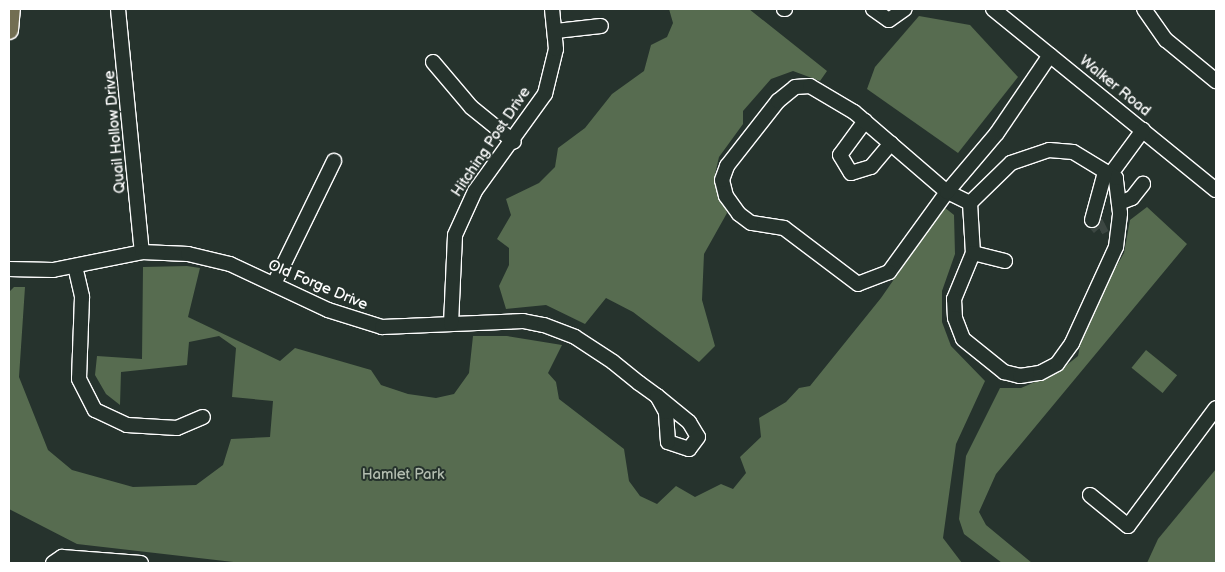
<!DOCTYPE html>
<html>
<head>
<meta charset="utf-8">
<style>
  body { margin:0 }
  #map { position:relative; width:1225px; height:572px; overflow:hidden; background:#26332d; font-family:"Balsamiq Sans",sans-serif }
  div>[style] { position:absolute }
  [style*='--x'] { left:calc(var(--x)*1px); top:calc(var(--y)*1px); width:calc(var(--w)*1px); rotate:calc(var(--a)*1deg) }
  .green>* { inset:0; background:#576c50; transform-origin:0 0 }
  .minor-tunnel>* { height:14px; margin-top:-7px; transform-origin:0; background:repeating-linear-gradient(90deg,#3c4742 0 14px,transparent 0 21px) }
  .roads { filter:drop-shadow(1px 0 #fff) drop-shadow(-1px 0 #fff) drop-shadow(0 1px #fff) drop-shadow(0 -1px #fff) }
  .minor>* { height:14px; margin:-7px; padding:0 7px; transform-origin:7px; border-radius:7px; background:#26332d }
  .major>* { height:18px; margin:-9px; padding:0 9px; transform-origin:9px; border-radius:9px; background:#726e52 }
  span { translate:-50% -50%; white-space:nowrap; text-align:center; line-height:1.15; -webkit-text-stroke:4px #26332d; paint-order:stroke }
  .street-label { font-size:15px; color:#fff }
  .park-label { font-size:15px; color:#b3bdb0 }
  .frame { position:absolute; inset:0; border:10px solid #fff; pointer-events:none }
</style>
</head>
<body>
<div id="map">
  <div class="green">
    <i style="clip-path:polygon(669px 9px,749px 9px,827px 71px,820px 81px,793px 71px,771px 79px,743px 111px,743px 124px,719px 157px,715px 174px,727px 213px,704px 254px,702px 300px,715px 346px,699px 362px,633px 312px,606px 298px,585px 324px,546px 305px,506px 309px,499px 286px,509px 265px,509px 248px,497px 239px,511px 215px,506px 199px,539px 183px,555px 167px,558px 148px,585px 128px,612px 94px,644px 71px,651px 45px,667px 37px,673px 23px)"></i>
    <i style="clip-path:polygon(919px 16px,970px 25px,1018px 77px,958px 153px,867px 89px,875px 67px)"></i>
    <i style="clip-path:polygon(944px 207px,954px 215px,955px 254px,942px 291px,942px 322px,951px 346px,985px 381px,956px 444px,943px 538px,962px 563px,242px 563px,77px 544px,9px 509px,9px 292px,14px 287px,25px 287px,19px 377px,48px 450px,72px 470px,133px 487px,196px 485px,223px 465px,231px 439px,270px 437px,273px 401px,232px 397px,236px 348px,219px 336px,189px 342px,187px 365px,121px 372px,120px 405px,106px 394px,95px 375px,97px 356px,142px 359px,143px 267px,187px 266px,200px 268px,188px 317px,280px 361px,295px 348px,371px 370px,381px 385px,408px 394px,436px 398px,454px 394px,469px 373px,473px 336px,507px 336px,562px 345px,548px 373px,556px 382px,559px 399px,624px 449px,629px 481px,640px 496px,657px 504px,676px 486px,695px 497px,721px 484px,733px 489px,746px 473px,740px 457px,761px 437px,759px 418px,786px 402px,799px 388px,810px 386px,881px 298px)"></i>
    <i style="clip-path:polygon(1147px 207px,1187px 244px,996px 474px,979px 512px,986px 525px,1032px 563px,1002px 563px,964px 534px,959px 519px,966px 456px,1000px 388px,1021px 388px,1058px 372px,1078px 356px,1085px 321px,1124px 253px,1130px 220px)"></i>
    <i style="left:1146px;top:350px;width:40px;height:23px;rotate:39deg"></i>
    <i style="clip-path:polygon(1216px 469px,1216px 563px,1147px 563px,1158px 539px)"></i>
  </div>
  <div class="minor-tunnel">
    <i style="--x:1092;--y:220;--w:11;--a:49"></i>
    <i style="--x:1099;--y:228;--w:7;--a:-27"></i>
  </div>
  <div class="roads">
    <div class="minor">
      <i style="--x:118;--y:9;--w:244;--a:84.4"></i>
      <i style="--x:784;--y:9;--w:1;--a:0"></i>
      <i style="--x:873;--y:9;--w:19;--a:35"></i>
      <i style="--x:889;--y:20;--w:19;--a:-35"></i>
      <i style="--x:993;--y:9;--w:287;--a:39.1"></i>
      <i style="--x:1144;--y:9;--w:38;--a:55"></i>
      <i style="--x:1166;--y:40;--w:65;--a:39.4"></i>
      <i style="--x:556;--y:31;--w:45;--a:-6.3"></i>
      <i style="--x:433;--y:62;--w:59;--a:49.8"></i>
      <i style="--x:471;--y:107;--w:55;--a:39.1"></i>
      <i style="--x:865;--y:121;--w:42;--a:126.3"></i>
      <i style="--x:840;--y:155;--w:21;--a:59"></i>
      <i style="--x:851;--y:173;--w:21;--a:-17"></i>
      <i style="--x:871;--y:167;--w:31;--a:-50"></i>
      <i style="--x:1110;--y:175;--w:56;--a:-53.7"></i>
      <i style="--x:970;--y:203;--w:50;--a:86.6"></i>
      <i style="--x:973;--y:253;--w:50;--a:112.4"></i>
      <i style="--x:954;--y:299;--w:19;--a:87"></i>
      <i style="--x:955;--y:318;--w:22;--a:69"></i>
      <i style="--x:963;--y:339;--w:53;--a:38.8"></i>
      <i style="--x:1004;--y:372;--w:16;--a:14"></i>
      <i style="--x:1020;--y:376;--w:20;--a:-9"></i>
      <i style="--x:1040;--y:373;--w:19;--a:-28"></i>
      <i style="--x:1057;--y:364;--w:26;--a:-54"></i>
      <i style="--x:1072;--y:343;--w:106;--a:-65.4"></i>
      <i style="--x:1116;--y:247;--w:34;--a:-83"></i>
      <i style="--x:1120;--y:213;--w:35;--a:-97"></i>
      <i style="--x:1116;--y:178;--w:50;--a:-148.8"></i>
      <i style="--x:1073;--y:152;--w:24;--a:-175"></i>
      <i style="--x:1049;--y:150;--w:40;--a:161.1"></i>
      <i style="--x:1011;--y:163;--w:57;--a:135.7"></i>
      <i style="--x:970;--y:203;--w:25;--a:-154"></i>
      <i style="--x:947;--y:192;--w:99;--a:125.9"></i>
      <i style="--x:889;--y:272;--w:33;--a:159"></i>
      <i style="--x:858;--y:284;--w:93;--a:-142.9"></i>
      <i style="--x:784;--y:228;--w:33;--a:-171"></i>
      <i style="--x:751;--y:223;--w:15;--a:-143"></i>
      <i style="--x:739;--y:214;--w:22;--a:-126"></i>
      <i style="--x:726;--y:196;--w:16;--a:-104"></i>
      <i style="--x:722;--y:180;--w:15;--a:-70"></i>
      <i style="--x:727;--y:166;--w:83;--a:-51.9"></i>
      <i style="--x:778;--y:101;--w:22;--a:-39"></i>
      <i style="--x:795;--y:87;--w:15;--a:-4"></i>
      <i style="--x:810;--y:86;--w:51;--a:30.6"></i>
      <i style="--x:854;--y:112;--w:123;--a:40.7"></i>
      <i style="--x:947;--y:192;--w:77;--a:-49.7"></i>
      <i style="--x:997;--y:133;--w:94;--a:-55.8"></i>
      <i style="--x:1119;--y:203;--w:14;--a:-21"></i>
      <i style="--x:1132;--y:198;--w:18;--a:-52"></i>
      <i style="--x:1092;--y:220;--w:50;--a:-74.8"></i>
      <i style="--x:973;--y:253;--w:33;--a:14"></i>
      <i style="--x:75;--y:266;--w:32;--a:77"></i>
      <i style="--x:82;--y:297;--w:82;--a:92.1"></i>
      <i style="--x:79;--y:379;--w:35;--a:63"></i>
      <i style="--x:95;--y:410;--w:35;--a:25"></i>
      <i style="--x:127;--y:425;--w:50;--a:3.4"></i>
      <i style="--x:177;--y:428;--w:28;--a:-23"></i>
      <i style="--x:9;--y:269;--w:44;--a:1.3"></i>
      <i style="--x:53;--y:270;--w:91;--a:-11.4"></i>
      <i style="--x:142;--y:252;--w:46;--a:2.5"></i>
      <i style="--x:188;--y:254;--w:43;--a:13.4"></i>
      <i style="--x:230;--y:264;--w:108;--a:25.1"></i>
      <i style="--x:328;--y:310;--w:57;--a:17.5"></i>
      <i style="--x:382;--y:327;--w:141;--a:-2.4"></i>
      <i style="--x:523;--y:321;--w:21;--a:11"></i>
      <i style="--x:544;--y:325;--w:33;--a:21"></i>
      <i style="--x:575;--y:337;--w:45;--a:33.3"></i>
      <i style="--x:613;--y:362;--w:33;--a:39"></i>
      <i style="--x:639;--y:383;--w:22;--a:36"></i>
      <i style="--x:657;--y:396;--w:41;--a:39.1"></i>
      <i style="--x:689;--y:422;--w:17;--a:59"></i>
      <i style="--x:698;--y:437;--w:15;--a:127"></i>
      <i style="--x:689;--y:449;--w:22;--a:-162"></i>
      <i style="--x:668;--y:442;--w:30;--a:-94"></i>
      <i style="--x:666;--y:412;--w:18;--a:-119"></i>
      <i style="--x:274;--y:284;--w:137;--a:-64"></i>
      <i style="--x:451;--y:324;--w:89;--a:-87.4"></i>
      <i style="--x:455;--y:235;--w:48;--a:-65.6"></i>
      <i style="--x:475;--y:191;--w:120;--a:-54.2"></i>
      <i style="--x:545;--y:94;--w:46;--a:-76.3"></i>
      <i style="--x:556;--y:49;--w:40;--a:-95.7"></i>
      <i style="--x:1090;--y:495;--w:49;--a:39.2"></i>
      <i style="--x:1128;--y:526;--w:147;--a:-53.3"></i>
      <i style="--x:53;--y:563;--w:11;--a:-34"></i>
      <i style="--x:62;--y:557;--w:79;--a:4.3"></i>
    </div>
    <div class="major">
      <i style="--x:9;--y:30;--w:21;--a:-85"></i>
    </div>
  </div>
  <div class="street-label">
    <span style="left:1115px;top:86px;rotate:39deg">Walker Road</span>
    <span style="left:115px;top:132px;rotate:-95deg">Quail Hollow Drive</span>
    <span style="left:491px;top:142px;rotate:-56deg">Hitching Post Drive</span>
    <span style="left:318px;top:285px;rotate:23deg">Old Forge Drive</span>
  </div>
  <div class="park-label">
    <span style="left:403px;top:475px">Hamlet Park</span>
  </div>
  <div class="frame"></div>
</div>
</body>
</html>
